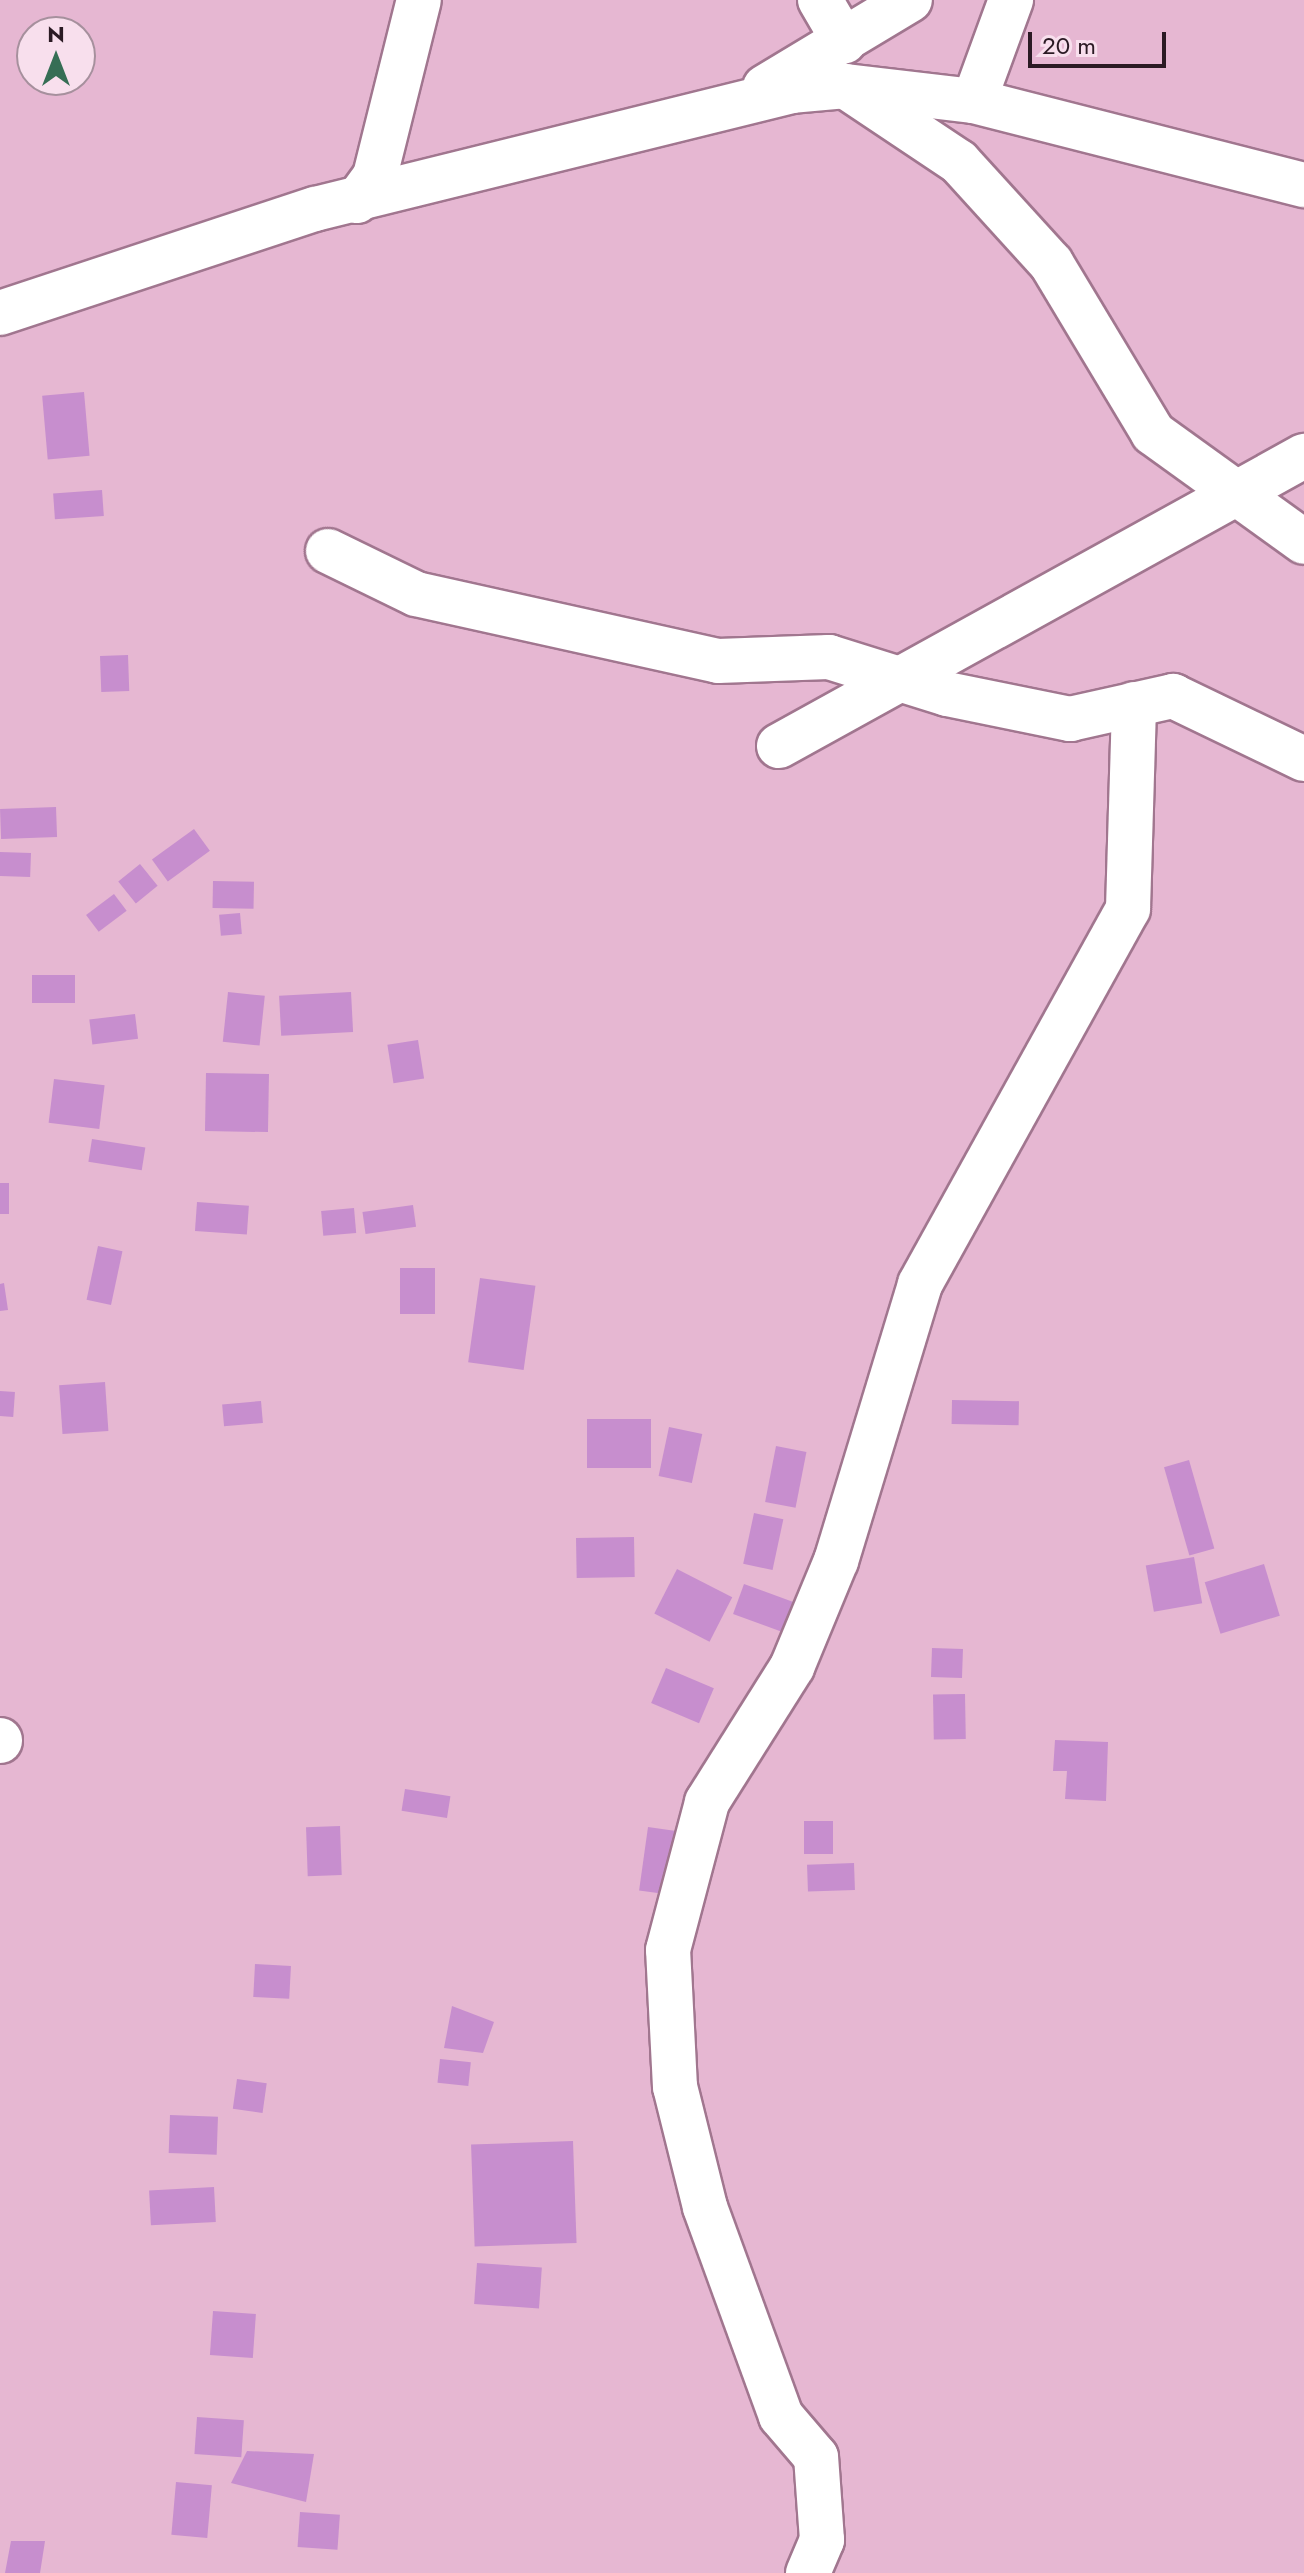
<!DOCTYPE html>
<html>
<head>
<meta charset="utf-8">
<style>
  body { margin:0 }
  #map { position:relative; width:1304px; height:2573px; overflow:hidden; background:#e6b7d2; font-family:Jost,sans-serif }
  div>[style] { position:absolute }
  [style*='--x'] { left:calc(var(--x)*1px); top:calc(var(--y)*1px); width:calc(var(--w)*1px); rotate:calc(var(--a)*1deg) }
  .building>* { inset:0; background:#c78ece; transform-origin:0 0 }
  .roads { filter:drop-shadow(2px 0 #a1768f) drop-shadow(-2px 0 #a1768f) drop-shadow(0 2px #a1768f) drop-shadow(0 -2px #a1768f) }
  .street>* { height:44px; margin:-22px; padding:0 22px; transform-origin:22px; border-radius:22px; background:#fff }
  span { translate:-50% -50%; white-space:nowrap; text-align:center; line-height:1.15; -webkit-text-stroke:7px #f8dfed; paint-order:stroke }
  .north { position:absolute; left:16px; top:16px; width:80px; height:80px; box-sizing:border-box; background:#f8dfed; border:2px solid #a6909d; border-radius:50%; rotate:0deg; font-size:22px; font-weight:700; line-height:32px; text-align:center; color:#2b1a24 }
  .north::after { content:''; display:block; margin:auto; width:28px; height:36px; background:#366e55; clip-path:polygon(50% 0,100% 100%,50% 72%,0 100%) }
  .scale { position:absolute; left:1028px; top:32px; width:138px; height:36px; box-sizing:border-box; border:4px solid #2b1a24; border-top:0; padding-left:10px; font-size:24px; line-height:28px; white-space:nowrap; color:#2b1a24; -webkit-text-stroke:6px #f8dfed; paint-order:stroke }
</style>
</head>
<body>
<div id="map">
  <div class="building">
    <i style="left:84px;top:392px;width:64px;height:42px;rotate:85deg"></i>
    <i style="left:102px;top:490px;width:26px;height:49px;rotate:86deg"></i>
    <i style="left:128px;top:655px;width:36px;height:28px;rotate:88deg"></i>
    <i style="left:56px;top:807px;width:30px;height:56px;rotate:88deg"></i>
    <i style="left:194px;top:829px;width:27px;height:52px;rotate:54deg"></i>
    <i style="left:0;top:852px;width:31px;height:24px;rotate:2deg"></i>
    <i style="left:140px;top:864px;width:28px;height:28px;rotate:51deg"></i>
    <i style="left:213px;top:881px;width:41px;height:27px;rotate:1deg"></i>
    <i style="left:114px;top:894px;width:21px;height:35px;rotate:53deg"></i>
    <i style="left:240px;top:913px;width:21px;height:21px;rotate:85deg"></i>
    <i style="left:75px;top:975px;width:28px;height:43px;rotate:90deg"></i>
    <i style="left:228px;top:992px;width:37px;height:50px;rotate:6deg"></i>
    <i style="left:351px;top:992px;width:40px;height:72px;rotate:87deg"></i>
    <i style="left:135px;top:1014px;width:25px;height:46px;rotate:83deg"></i>
    <i style="left:418px;top:1040px;width:39px;height:31px;rotate:81deg"></i>
    <i style="left:206px;top:1073px;width:63px;height:58px;rotate:1deg"></i>
    <i style="left:54px;top:1079px;width:51px;height:44px;rotate:7deg"></i>
    <i style="left:92px;top:1139px;width:54px;height:23px;rotate:9deg"></i>
    <i style="left:0;top:1183px;width:9px;height:31px"></i>
    <i style="left:197px;top:1202px;width:52px;height:29px;rotate:4deg"></i>
    <i style="left:413px;top:1205px;width:22px;height:51px;rotate:82deg"></i>
    <i style="left:354px;top:1208px;width:25px;height:33px;rotate:85deg"></i>
    <i style="left:98px;top:1246px;width:25px;height:55px;rotate:12deg"></i>
    <i style="left:400px;top:1268px;width:35px;height:46px"></i>
    <i style="left:480px;top:1278px;width:56px;height:85px;rotate:8deg"></i>
    <i style="clip-path:polygon(4px 1283px,8px 1310px,0 1311px,0 1284px)"></i>
    <i style="left:105px;top:1382px;width:49px;height:46px;rotate:86deg"></i>
    <i style="left:0;top:1391px;width:15px;height:25px;rotate:4deg"></i>
    <i style="left:952px;top:1400px;width:67px;height:24px;rotate:1deg"></i>
    <i style="left:261px;top:1401px;width:22px;height:39px;rotate:85deg"></i>
    <i style="left:651px;top:1419px;width:49px;height:64px;rotate:90deg"></i>
    <i style="left:669px;top:1427px;width:34px;height:50px;rotate:12deg"></i>
    <i style="left:776px;top:1446px;width:31px;height:57px;rotate:11deg"></i>
    <i style="left:1189px;top:1460px;width:92px;height:26px;rotate:74deg"></i>
    <i style="left:754px;top:1513px;width:30px;height:52px;rotate:12deg"></i>
    <i style="left:634px;top:1537px;width:40px;height:58px;rotate:89deg"></i>
    <i style="left:1194px;top:1557px;width:47px;height:49px;rotate:80deg"></i>
    <i style="left:1264px;top:1564px;width:54px;height:62px;rotate:73deg"></i>
    <i style="left:677px;top:1569px;width:62px;height:50px;rotate:27deg"></i>
    <i style="left:744px;top:1584px;width:64px;height:32px;rotate:20deg"></i>
    <i style="left:932px;top:1648px;width:31px;height:29px;rotate:2deg"></i>
    <i style="left:666px;top:1668px;width:52px;height:38px;rotate:23deg"></i>
    <i style="left:965px;top:1694px;width:45px;height:32px;rotate:89deg"></i>
    <i style="clip-path:polygon(1055px 1740px,1108px 1742px,1106px 1801px,1065px 1799px,1067px 1771px,1053px 1771px)"></i>
    <i style="left:405px;top:1789px;width:46px;height:22px;rotate:9deg"></i>
    <i style="left:804px;top:1821px;width:29px;height:33px"></i>
    <i style="left:340px;top:1826px;width:49px;height:34px;rotate:88deg"></i>
    <i style="left:648px;top:1827px;width:30px;height:64px;rotate:8deg"></i>
    <i style="left:854px;top:1863px;width:27px;height:47px;rotate:88deg"></i>
    <i style="left:255px;top:1964px;width:36px;height:33px;rotate:3deg"></i>
    <i style="clip-path:polygon(452px 2006px,494px 2022px,483px 2053px,444px 2048px)"></i>
    <i style="left:440px;top:2059px;width:31px;height:24px;rotate:6deg"></i>
    <i style="left:237px;top:2079px;width:30px;height:30px;rotate:8deg"></i>
    <i style="left:170px;top:2115px;width:48px;height:38px;rotate:2deg"></i>
    <i style="left:573px;top:2141px;width:102px;height:102px;rotate:88deg"></i>
    <i style="left:214px;top:2187px;width:35px;height:65px;rotate:87deg"></i>
    <i style="left:477px;top:2263px;width:65px;height:41px;rotate:4deg"></i>
    <i style="left:213px;top:2311px;width:43px;height:44px;rotate:4deg"></i>
    <i style="left:197px;top:2417px;width:47px;height:37px;rotate:4deg"></i>
    <i style="clip-path:polygon(247px 2451px,314px 2454px,306px 2502px,231px 2483px)"></i>
    <i style="left:176px;top:2482px;width:36px;height:53px;rotate:5deg"></i>
    <i style="left:300px;top:2512px;width:40px;height:35px;rotate:4deg"></i>
    <i style="clip-path:polygon(11px 2541px,45px 2541px,40px 2573px,5px 2573px)"></i>
  </div>
  <div class="roads">
    <div class="street">
      <i style="--x:820;--y:0;--w:48;--a:59.7"></i>
      <i style="--x:765;--y:87;--w:169;--a:-31"></i>
      <i style="--x:851;--y:90;--w:130;--a:33.7"></i>
      <i style="--x:959;--y:162;--w:137;--a:47.7"></i>
      <i style="--x:1051;--y:263;--w:198;--a:59"></i>
      <i style="--x:1153;--y:433;--w:186;--a:35.8"></i>
      <i style="--x:974;--y:101;--w:341;--a:14.3"></i>
      <i style="--x:357;--y:201;--w:31;--a:-54"></i>
      <i style="--x:375;--y:176;--w:181;--a:-76"></i>
      <i style="--x:0;--y:313;--w:332;--a:-18.3"></i>
      <i style="--x:315;--y:209;--w:491;--a:-13.9"></i>
      <i style="--x:792;--y:91;--w:54;--a:-5.3"></i>
      <i style="--x:846;--y:86;--w:129;--a:6.7"></i>
      <i style="--x:974;--y:101;--w:108;--a:-69.9"></i>
      <i style="--x:328;--y:551;--w:98;--a:26"></i>
      <i style="--x:416;--y:594;--w:309;--a:12.5"></i>
      <i style="--x:718;--y:661;--w:111;--a:-2.1"></i>
      <i style="--x:829;--y:657;--w:124;--a:17.4"></i>
      <i style="--x:947;--y:694;--w:126;--a:11.5"></i>
      <i style="--x:1070;--y:719;--w:106;--a:-12.6"></i>
      <i style="--x:1173;--y:696;--w:145;--a:25.7"></i>
      <i style="--x:779;--y:746;--w:600;--a:-28.92"></i>
      <i style="--x:0;--y:1741;--w:1;--a:-90"></i>
      <i style="--x:808;--y:2573;--w:36;--a:-67"></i>
      <i style="--x:822;--y:2540;--w:83;--a:-94.1"></i>
      <i style="--x:816;--y:2457;--w:54;--a:-130.5"></i>
      <i style="--x:781;--y:2416;--w:222;--a:-110"></i>
      <i style="--x:705;--y:2207;--w:124;--a:-104"></i>
      <i style="--x:675;--y:2087;--w:137;--a:-92.9"></i>
      <i style="--x:668;--y:1950;--w:153;--a:-75.2"></i>
      <i style="--x:707;--y:1802;--w:160;--a:-57.8"></i>
      <i style="--x:792;--y:1667;--w:115;--a:-67.5"></i>
      <i style="--x:836;--y:1561;--w:289;--a:-73.1"></i>
      <i style="--x:920;--y:1284;--w:429;--a:-61"></i>
      <i style="--x:1128;--y:909;--w:205;--a:-88.3"></i>
    </div>
  </div>
  <div class="north">N</div>
  <div class="scale">20 m</div>
</div>
</body>
</html>
